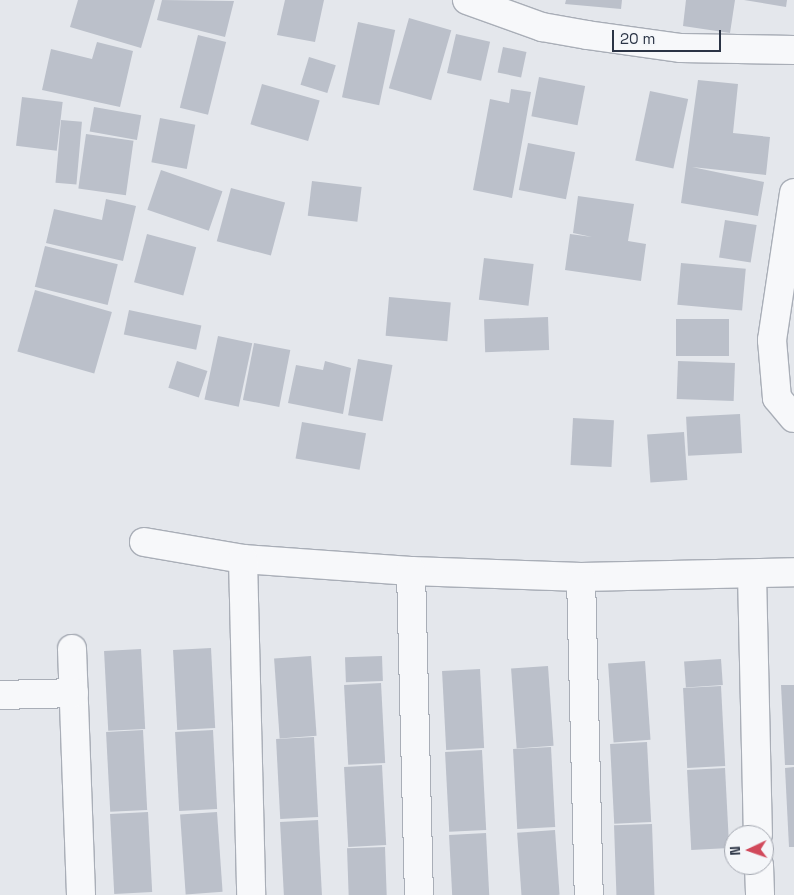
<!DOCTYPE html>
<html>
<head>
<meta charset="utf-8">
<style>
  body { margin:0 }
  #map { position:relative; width:794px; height:895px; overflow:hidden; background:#e4e7ec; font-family:"Space Grotesk",sans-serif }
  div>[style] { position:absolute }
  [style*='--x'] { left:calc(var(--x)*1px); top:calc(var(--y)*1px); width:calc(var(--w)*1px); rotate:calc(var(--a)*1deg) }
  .building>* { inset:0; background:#bbc0ca; transform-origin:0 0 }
  .roads { filter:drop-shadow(1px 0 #a9aeb7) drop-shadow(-1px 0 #a9aeb7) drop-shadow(0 1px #a9aeb7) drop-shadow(0 -1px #a9aeb7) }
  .minor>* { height:28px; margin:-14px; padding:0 14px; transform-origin:14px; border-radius:14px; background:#f7f8fa }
  .tertiary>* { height:28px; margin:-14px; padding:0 14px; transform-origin:14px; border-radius:14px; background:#f7f8fa }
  span { translate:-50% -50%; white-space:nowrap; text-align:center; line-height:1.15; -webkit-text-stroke:4px #f4f6f9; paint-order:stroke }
  .north { position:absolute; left:724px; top:825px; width:50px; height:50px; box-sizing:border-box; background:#f4f6f9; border:1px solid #a4a8b1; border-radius:50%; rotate:267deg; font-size:14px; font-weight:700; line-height:20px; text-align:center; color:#2b3445 }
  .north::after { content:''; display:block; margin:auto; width:18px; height:22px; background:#d1495b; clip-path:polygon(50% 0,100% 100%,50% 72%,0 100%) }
  .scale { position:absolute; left:612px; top:30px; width:109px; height:22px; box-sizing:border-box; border:2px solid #2b3445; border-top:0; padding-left:6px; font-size:15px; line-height:18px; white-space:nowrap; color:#2b3445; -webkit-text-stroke:4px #f4f6f9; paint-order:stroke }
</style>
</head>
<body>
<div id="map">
  <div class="building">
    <i style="clip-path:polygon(78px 0,155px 0,141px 48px,70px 27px)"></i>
    <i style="clip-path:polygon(162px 0,234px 1px,225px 37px,157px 20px)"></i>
    <i style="clip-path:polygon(285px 0,324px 0,315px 42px,277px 35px)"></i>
    <i style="clip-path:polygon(566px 0,622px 0,621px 9px,565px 4px)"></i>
    <i style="clip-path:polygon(686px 0,735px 0,730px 33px,683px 26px)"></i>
    <i style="clip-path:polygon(744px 0,787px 0,786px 7px)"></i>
    <i style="left:409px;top:18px;width:44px;height:73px;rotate:16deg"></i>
    <i style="left:358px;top:22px;width:38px;height:77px;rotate:12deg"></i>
    <i style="left:456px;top:34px;width:35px;height:40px;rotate:13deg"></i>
    <i style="left:198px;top:35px;width:29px;height:75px;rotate:14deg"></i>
    <i style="clip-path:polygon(97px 42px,133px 51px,120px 107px,42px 90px,51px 49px,92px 59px)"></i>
    <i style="left:503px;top:47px;width:24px;height:26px;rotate:12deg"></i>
    <i style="left:309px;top:57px;width:28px;height:29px;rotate:17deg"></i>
    <i style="left:539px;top:77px;width:47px;height:40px;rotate:11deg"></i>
    <i style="clip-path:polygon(698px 80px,738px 84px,733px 133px,770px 137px,766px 175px,692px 167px,764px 182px,758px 216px,681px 203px)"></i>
    <i style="left:262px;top:84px;width:60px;height:42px;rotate:16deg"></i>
    <i style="clip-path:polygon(511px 89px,531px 92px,512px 198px,473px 190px,490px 99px,509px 103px)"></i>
    <i style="left:650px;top:91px;width:39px;height:71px;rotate:12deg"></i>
    <i style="left:22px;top:97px;width:41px;height:49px;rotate:7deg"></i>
    <i style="left:94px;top:107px;width:48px;height:25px;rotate:10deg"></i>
    <i style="left:160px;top:118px;width:36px;height:45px;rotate:11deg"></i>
    <i style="left:61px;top:120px;width:21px;height:63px;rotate:5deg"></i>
    <i style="left:86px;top:134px;width:48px;height:55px;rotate:8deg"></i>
    <i style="left:528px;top:143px;width:48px;height:48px;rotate:11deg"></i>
    <i style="left:161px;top:170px;width:65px;height:42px;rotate:19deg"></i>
    <i style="left:312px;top:181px;width:50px;height:35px;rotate:7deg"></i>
    <i style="left:231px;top:188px;width:56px;height:55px;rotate:15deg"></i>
    <i style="clip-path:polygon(578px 196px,634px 204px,628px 241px,646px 244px,641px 281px,565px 270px,570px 234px,592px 237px,573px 233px)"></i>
    <i style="clip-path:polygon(106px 199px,136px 206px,123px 261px,46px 243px,54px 209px,102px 220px)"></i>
    <i style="left:725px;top:220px;width:32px;height:38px;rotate:9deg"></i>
    <i style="left:147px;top:234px;width:51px;height:50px;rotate:15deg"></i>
    <i style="left:45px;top:246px;width:75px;height:42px;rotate:14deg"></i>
    <i style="left:484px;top:258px;width:50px;height:42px;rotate:7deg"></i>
    <i style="left:681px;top:263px;width:65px;height:42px;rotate:5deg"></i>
    <i style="left:35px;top:290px;width:80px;height:64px;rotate:16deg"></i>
    <i style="left:389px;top:297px;width:62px;height:39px;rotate:5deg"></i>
    <i style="left:129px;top:310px;width:74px;height:25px;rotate:12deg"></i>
    <i style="left:548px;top:317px;width:33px;height:64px;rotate:88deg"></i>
    <i style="left:676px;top:319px;width:53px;height:37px"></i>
    <i style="left:218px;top:336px;width:35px;height:65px;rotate:12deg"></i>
    <i style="left:254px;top:343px;width:37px;height:58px;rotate:11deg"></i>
    <i style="left:358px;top:359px;width:35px;height:57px;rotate:10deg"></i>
    <i style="left:177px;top:361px;width:32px;height:28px;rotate:18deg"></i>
    <i style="clip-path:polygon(325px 361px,351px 368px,343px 414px,288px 403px,296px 365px,323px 370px)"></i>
    <i style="left:678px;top:361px;width:57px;height:38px;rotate:2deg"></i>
    <i style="left:740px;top:414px;width:39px;height:54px;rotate:87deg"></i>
    <i style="left:573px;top:418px;width:41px;height:47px;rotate:3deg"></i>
    <i style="left:302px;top:422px;width:65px;height:37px;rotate:10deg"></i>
    <i style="left:684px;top:432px;width:48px;height:37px;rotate:86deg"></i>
    <i style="left:211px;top:648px;width:80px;height:38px;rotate:87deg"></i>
    <i style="left:141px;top:649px;width:80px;height:37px;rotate:87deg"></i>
    <i style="left:311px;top:656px;width:80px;height:37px;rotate:86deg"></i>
    <i style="left:382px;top:656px;width:25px;height:37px;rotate:88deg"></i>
    <i style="left:721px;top:659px;width:26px;height:37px;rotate:86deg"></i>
    <i style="left:645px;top:661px;width:79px;height:37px;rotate:86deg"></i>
    <i style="left:548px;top:666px;width:80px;height:37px;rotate:86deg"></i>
    <i style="left:480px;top:669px;width:79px;height:38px;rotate:87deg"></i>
    <i style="left:381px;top:683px;width:80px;height:37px;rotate:87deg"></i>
    <i style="clip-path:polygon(781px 685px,794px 685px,794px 765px,785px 765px)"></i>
    <i style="left:721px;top:686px;width:80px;height:38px;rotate:87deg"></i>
    <i style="left:143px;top:730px;width:80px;height:37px;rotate:87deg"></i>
    <i style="left:213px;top:730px;width:79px;height:38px;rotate:87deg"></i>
    <i style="left:314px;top:737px;width:80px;height:38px;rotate:87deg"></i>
    <i style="left:647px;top:742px;width:80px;height:37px;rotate:87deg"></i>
    <i style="left:551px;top:747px;width:80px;height:38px;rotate:87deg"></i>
    <i style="left:482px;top:750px;width:80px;height:37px;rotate:87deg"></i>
    <i style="left:382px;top:765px;width:80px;height:38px;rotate:87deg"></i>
    <i style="clip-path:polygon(794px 767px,794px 847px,789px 847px,785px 768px)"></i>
    <i style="left:725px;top:768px;width:80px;height:38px;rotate:87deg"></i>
    <i style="left:148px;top:812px;width:80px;height:38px;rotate:87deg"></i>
    <i style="left:217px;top:812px;width:80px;height:37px;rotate:86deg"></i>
    <i style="left:318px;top:820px;width:75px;height:38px;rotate:87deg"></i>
    <i style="left:652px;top:824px;width:71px;height:38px;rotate:88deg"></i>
    <i style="left:555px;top:830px;width:65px;height:38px;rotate:86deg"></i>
    <i style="left:486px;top:833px;width:62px;height:37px;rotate:87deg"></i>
    <i style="left:385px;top:847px;width:48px;height:38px;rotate:88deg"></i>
  </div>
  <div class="roads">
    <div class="minor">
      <i style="--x:794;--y:193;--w:149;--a:98.5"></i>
      <i style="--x:772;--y:340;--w:58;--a:85.1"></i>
      <i style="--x:777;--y:398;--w:26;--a:50"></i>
      <i style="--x:144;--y:542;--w:100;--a:9.7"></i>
      <i style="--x:243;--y:559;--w:168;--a:4.1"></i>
      <i style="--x:411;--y:571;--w:170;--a:2"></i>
      <i style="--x:581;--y:577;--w:213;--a:-1.3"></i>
      <i style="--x:243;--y:559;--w:336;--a:88.6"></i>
      <i style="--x:411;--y:571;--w:324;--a:88.6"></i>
      <i style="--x:752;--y:574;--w:261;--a:88.7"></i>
      <i style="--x:581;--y:577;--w:318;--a:88.6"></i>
      <i style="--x:72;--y:649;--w:246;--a:87.9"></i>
      <i style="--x:0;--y:695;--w:74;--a:-1.5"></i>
      <i style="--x:759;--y:865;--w:30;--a:88"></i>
    </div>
    <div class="tertiary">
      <i style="--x:467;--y:0;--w:80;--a:19.8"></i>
      <i style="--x:542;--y:27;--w:46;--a:10.1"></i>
      <i style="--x:587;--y:35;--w:95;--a:7.9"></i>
      <i style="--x:681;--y:48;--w:113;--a:1"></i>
    </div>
  </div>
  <div class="north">N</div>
  <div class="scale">20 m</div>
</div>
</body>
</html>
